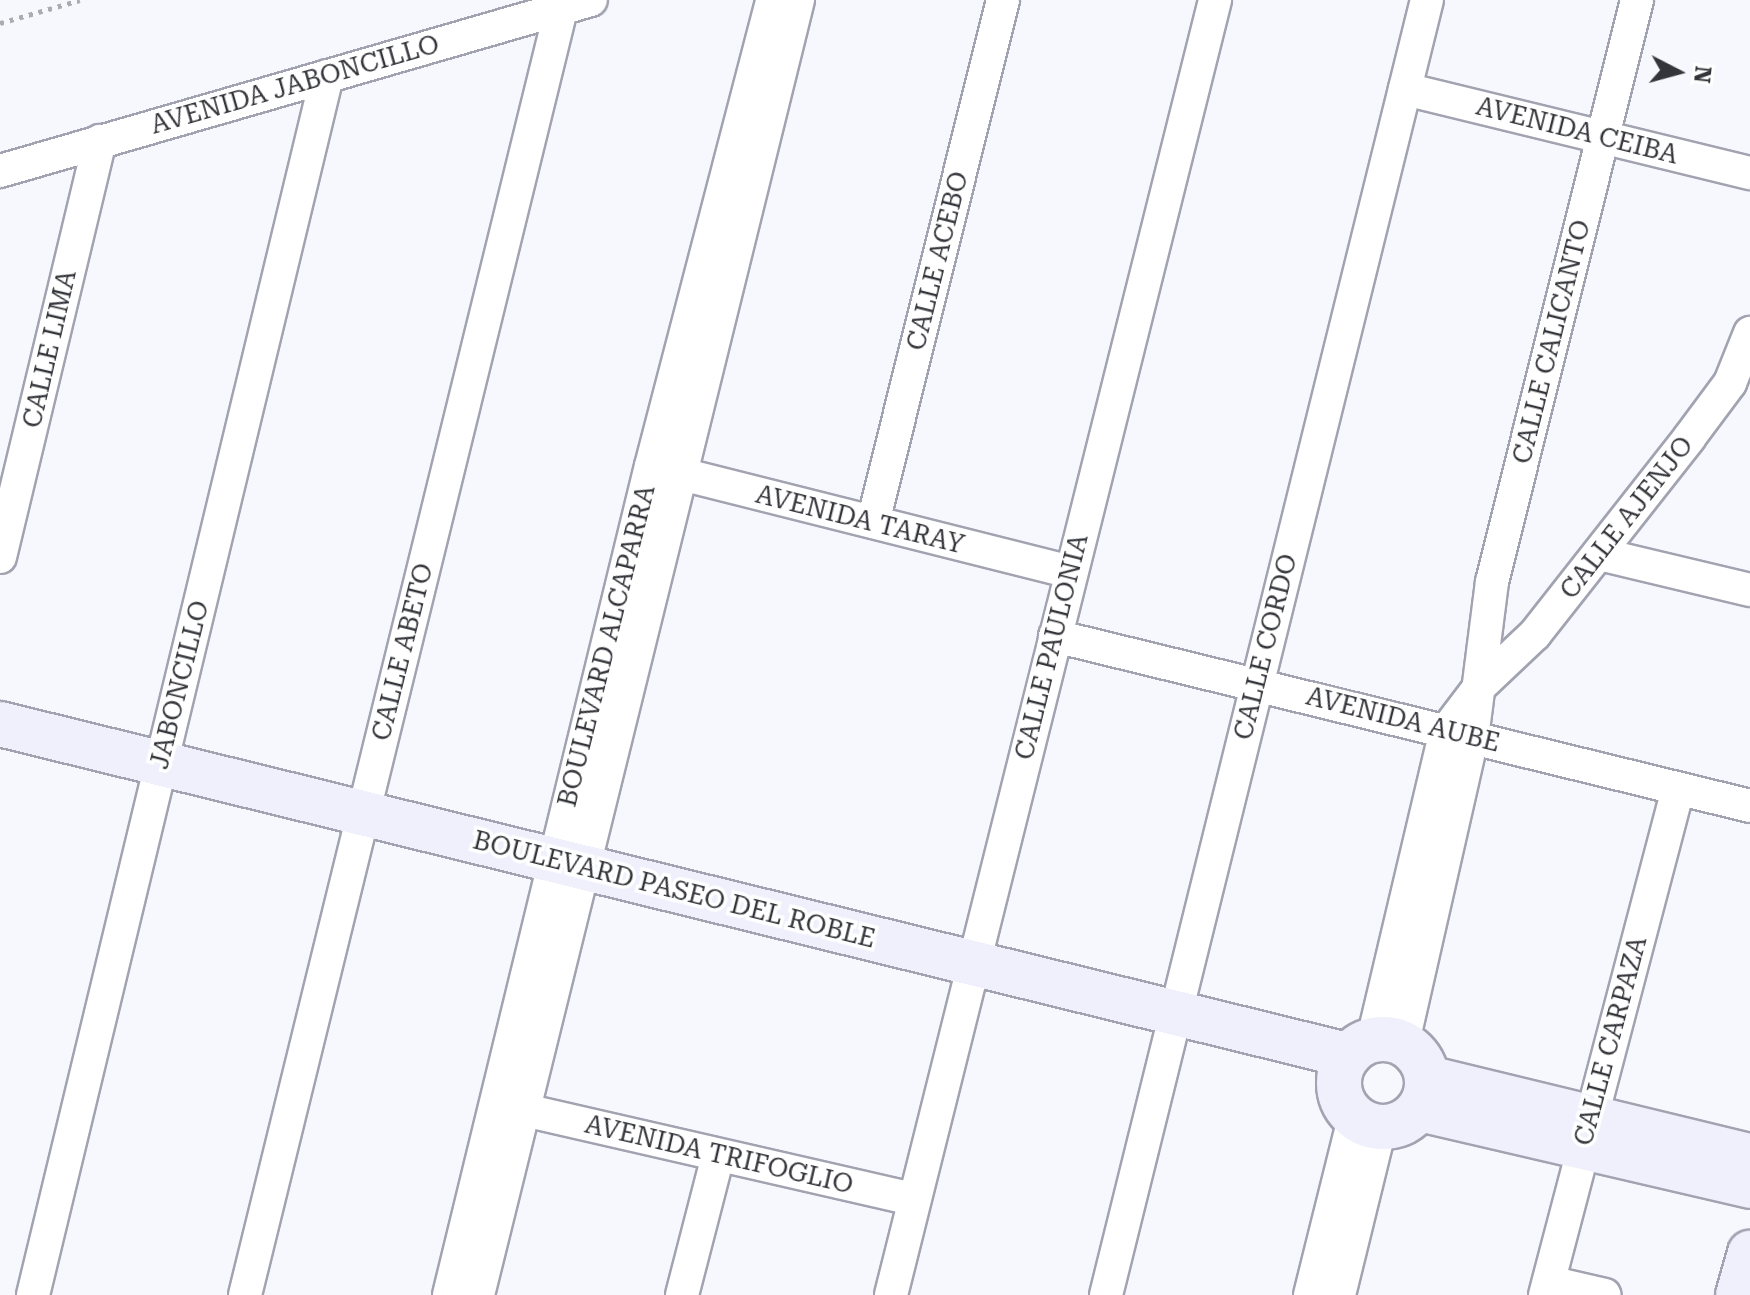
<!DOCTYPE html>
<html>
<head>
<meta charset="utf-8">
<style>
  body { margin:0 }
  #map { position:relative; width:1750px; height:1295px; overflow:hidden; background:#f7f8fe; font-family:"Roboto Serif",serif }
  div>[style] { position:absolute }
  [style*='--x'] { left:calc(var(--x)*1px); top:calc(var(--y)*1px); width:calc(var(--w)*1px); rotate:calc(var(--a)*1deg) }
  .path>* { height:5px; margin-top:-2.5px; transform-origin:0; background:repeating-linear-gradient(90deg,#abacb1 0 4px,transparent 0 10px) }
  .roads { filter:drop-shadow(2px 0 #a2a3b1) drop-shadow(-2px 0 #a2a3b1) drop-shadow(0 2px #a2a3b1) drop-shadow(0 -2px #a2a3b1) }
  .street>* { height:32px; margin:-16px; padding:0 16px; transform-origin:16px; border-radius:16px; background:#fff }
  .secondary>* { height:44px; margin:-22px; padding:0 22px; transform-origin:22px; border-radius:22px; background:#eff0fb }
  .secondary>.ring { margin:-22px; padding:0; box-sizing:content-box; background:none; border:44px solid #eff0fb; border-radius:50% }
  span { translate:-50% -50%; white-space:nowrap; text-align:center; line-height:1.15; -webkit-text-stroke:7px #fff; paint-order:stroke }
  .street-label { font-size:26px; color:#34353a }
  .north { position:absolute; left:1638px; top:32px; width:80px; height:80px; -webkit-text-stroke:6px #fff; paint-order:stroke; rotate:96deg; font-size:22px; font-weight:700; line-height:32px; text-align:center; color:#34353a }
  .north::after { content:''; display:block; margin:auto; width:28px; height:36px; background:#34353a; clip-path:polygon(50% 0,100% 100%,50% 72%,0 100%) }
</style>
</head>
<body>
<div id="map">
  <div class="path">
    <i style="--x:0;--y:23;--w:83;--a:-16"></i>
  </div>
  <div class="roads">
    <div class="street">
      <i style="--x:1405;--y:89;--w:355;--a:13.7"></i>
      <i style="--x:0;--y:171;--w:615;--a:-16.14"></i>
      <i style="--x:661;--y:469;--w:423;--a:14.1"></i>
      <i style="--x:873;--y:522;--w:538;--a:-76.02"></i>
      <i style="--x:1599;--y:554;--w:155;--a:13.4"></i>
      <i style="--x:0;--y:557;--w:428;--a:-76.5"></i>
      <i style="--x:1055;--y:636;--w:715;--a:13.74"></i>
      <i style="--x:1373;--y:1039;--w:317;--a:-76.7"></i>
      <i style="--x:1446;--y:731;--w:56;--a:-52.9"></i>
      <i style="--x:1480;--y:686;--w:76;--a:-43.4"></i>
      <i style="--x:1535;--y:634;--w:249;--a:-51.8"></i>
      <i style="--x:1689;--y:438;--w:69;--a:-53.3"></i>
      <i style="--x:1730;--y:383;--w:54;--a:-68.2"></i>
      <i style="--x:1403;--y:1042;--w:312;--a:-77.2"></i>
      <i style="--x:1472;--y:738;--w:157;--a:-82.7"></i>
      <i style="--x:1492;--y:582;--w:600;--a:-76.01"></i>
      <i style="--x:524;--y:1110;--w:400;--a:12.9"></i>
      <i style="--x:1549;--y:1282;--w:57;--a:13.1"></i>
      <i style="--x:33;--y:1295;--w:1254;--a:-76.44"></i>
      <i style="--x:245;--y:1295;--w:1324;--a:-76.19"></i>
      <i style="--x:449;--y:1295;--w:853;--a:-76.31"></i>
      <i style="--x:651;--y:466;--w:481;--a:-75.4"></i>
      <i style="--x:478;--y:1295;--w:1334;--a:-76.12"></i>
      <i style="--x:682;--y:1295;--w:144;--a:-75.5"></i>
      <i style="--x:891;--y:1295;--w:1335;--a:-75.95"></i>
      <i style="--x:1106;--y:1295;--w:1334;--a:-76.08"></i>
      <i style="--x:1310;--y:1295;--w:182;--a:-76"></i>
      <i style="--x:1339;--y:1295;--w:172;--a:-76.2"></i>
      <i style="--x:1545;--y:1295;--w:523;--a:-75.27"></i>
    </div>
    <div class="secondary">
      <i style="--x:0;--y:724;--w:1387;--a:13.81"></i>
      <i class="ring" style="left:1339px;top:1039px;width:44px;height:44px"></i>
      <i style="--x:1427;--y:1078;--w:332;--a:13.6"></i>
      <i style="--x:1420;--y:1109;--w:339;--a:13.1"></i>
      <i style="--x:1738;--y:1295;--w:44;--a:-74.1"></i>
    </div>
  </div>
  <div class="street-label">
    <span style="left:295px;top:85px;rotate:-16deg">AVENIDA JABONCILLO</span>
    <span style="left:1577px;top:131px;rotate:14deg">AVENIDA CEIBA</span>
    <span style="left:938px;top:261px;rotate:-76deg">CALLE ACEBO</span>
    <span style="left:1552px;top:342px;rotate:-76deg">CALLE CALICANTO</span>
    <span style="left:50px;top:349px;rotate:-77deg">CALLE LIMA</span>
    <span style="left:1627px;top:518px;rotate:-52deg">CALLE AJENJO</span>
    <span style="left:860px;top:520px;rotate:14deg">AVENIDA TARAY</span>
    <span style="left:607px;top:646px;rotate:-76deg">BOULEVARD ALCAPARRA</span>
    <span style="left:1052px;top:647px;rotate:-76deg">CALLE PAULONIA</span>
    <span style="left:1266px;top:647px;rotate:-76deg">CALLE CORDO</span>
    <span style="left:403px;top:652px;rotate:-76deg">CALLE ABETO</span>
    <span style="left:180px;top:685px;rotate:-76deg">JABONCILLO</span>
    <span style="left:1403px;top:720px;rotate:14deg">AVENIDA AUBE</span>
    <span style="left:674px;top:890px;rotate:14deg">BOULEVARD PASEO DEL ROBLE</span>
    <span style="left:1611px;top:1041px;rotate:-75deg">CALLE CARPAZA</span>
    <span style="left:719px;top:1155px;rotate:13deg">AVENIDA TRIFOGLIO</span>
  </div>
  <div class="north">N</div>
</div>
</body>
</html>
